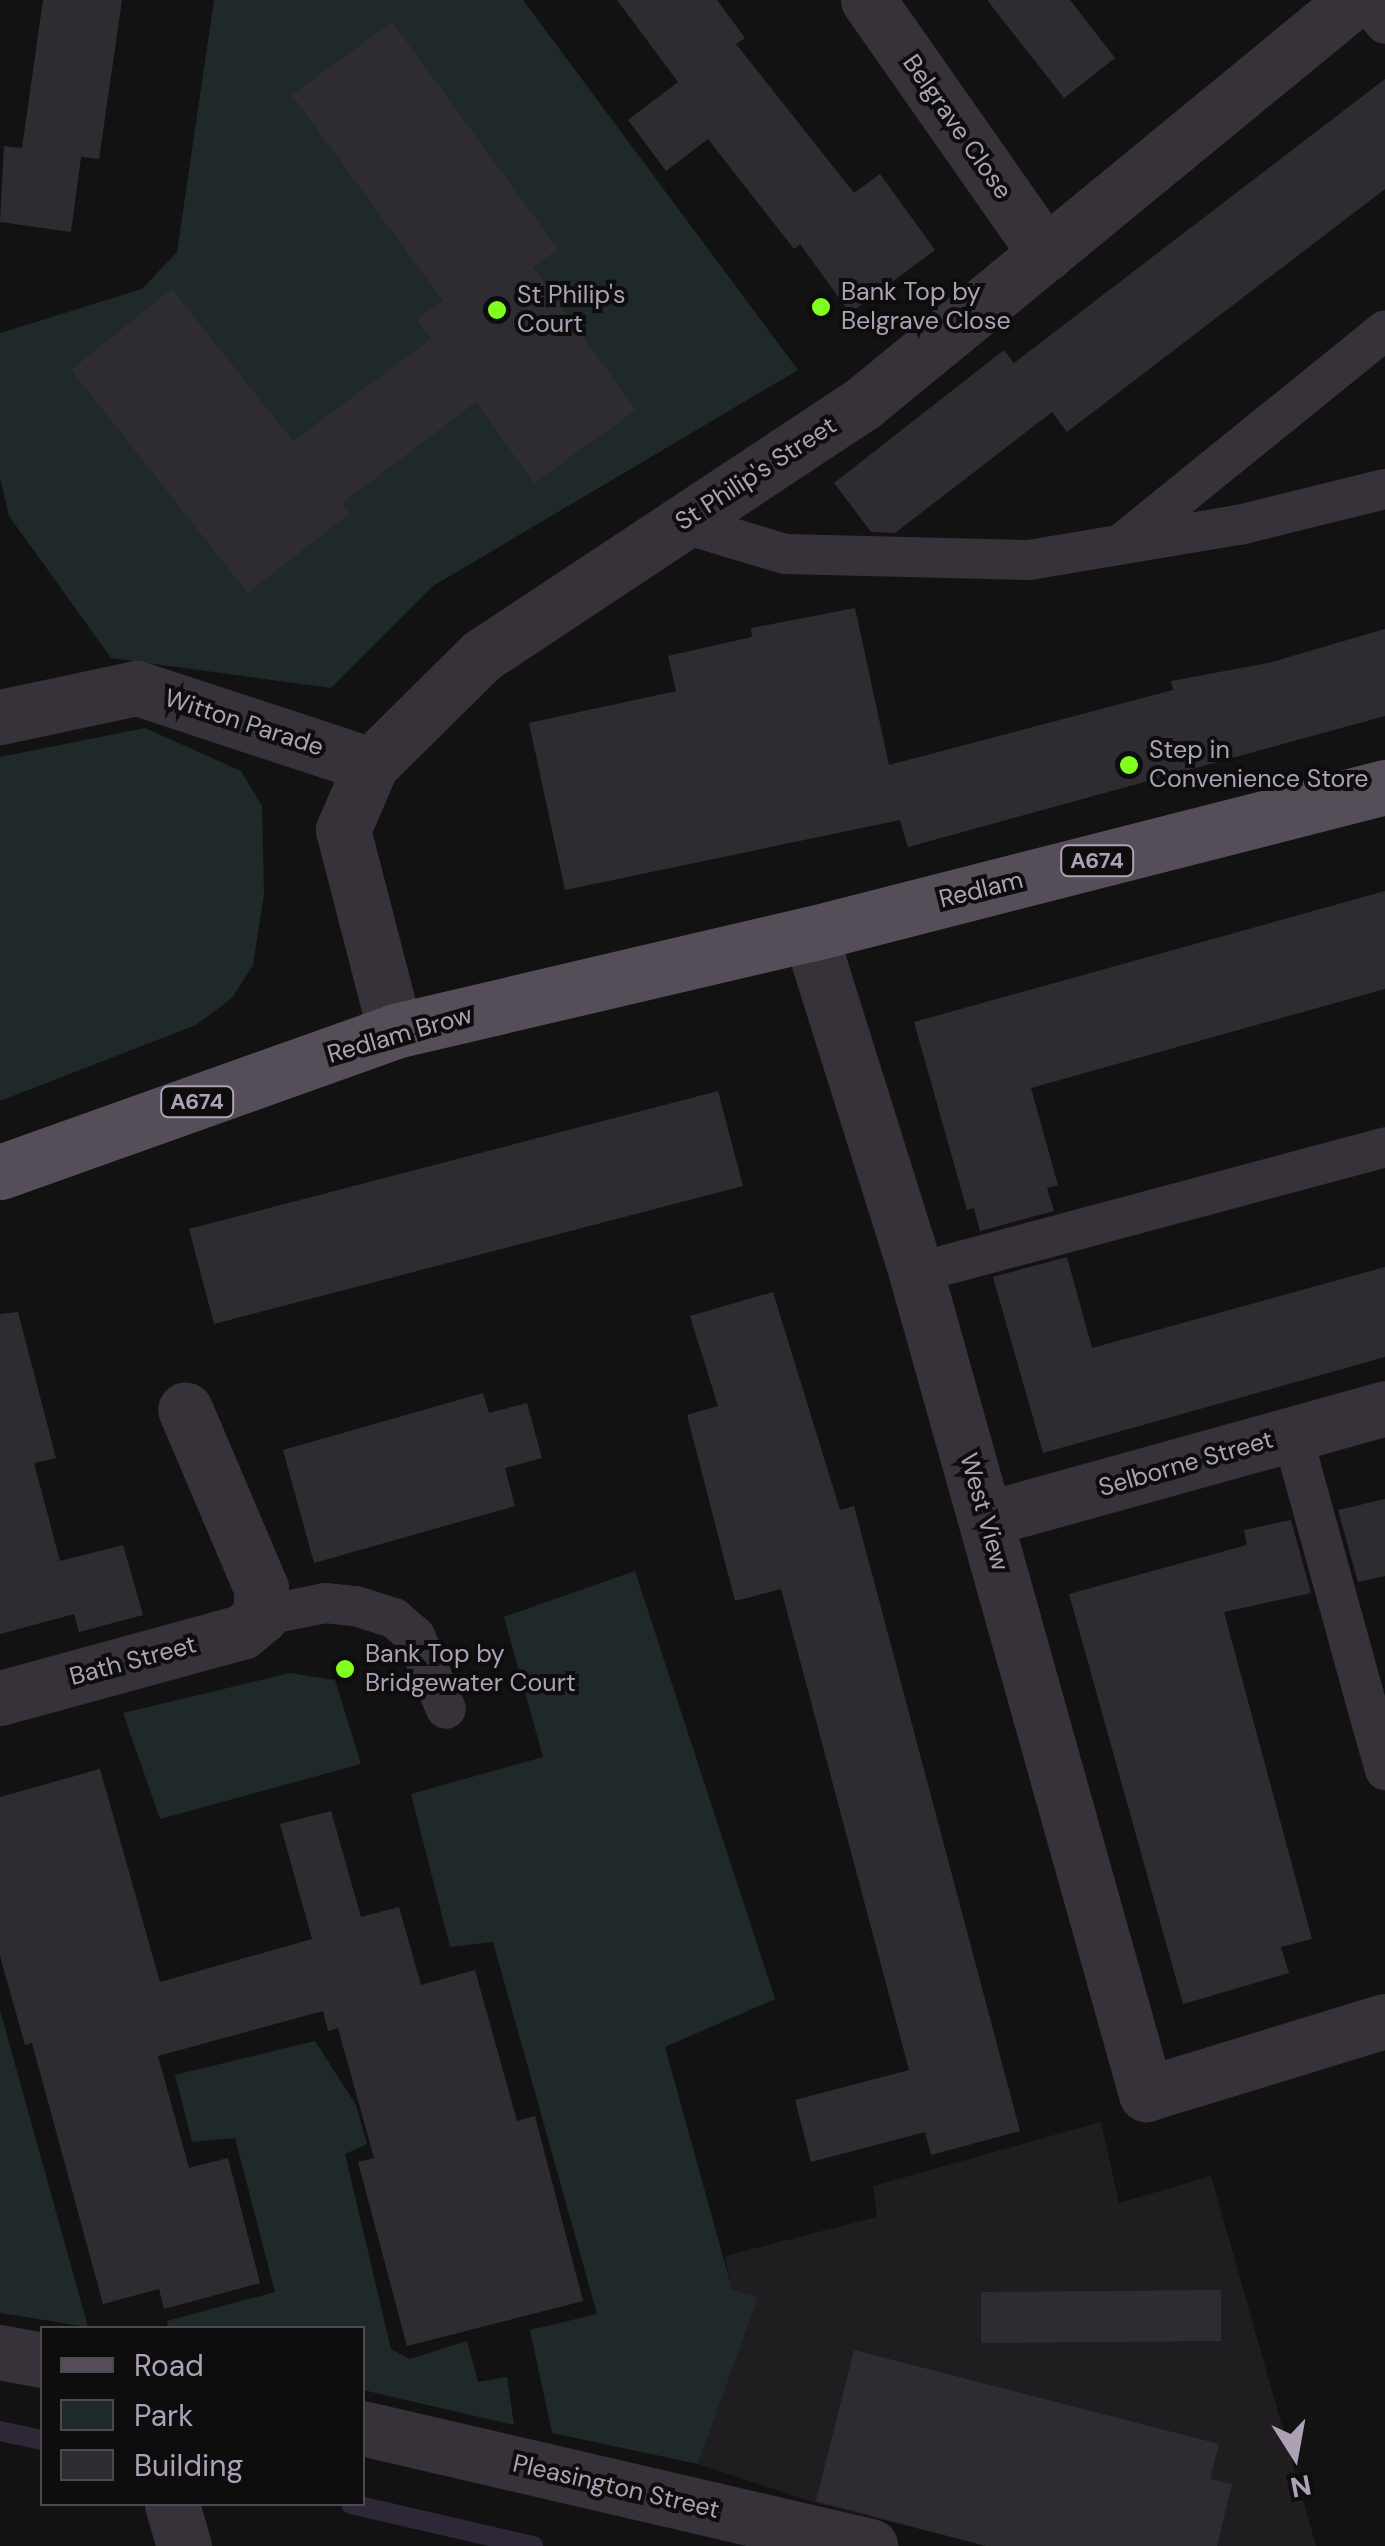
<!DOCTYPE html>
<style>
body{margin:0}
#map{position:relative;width:1385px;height:2546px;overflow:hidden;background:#131213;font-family:"DM Sans",sans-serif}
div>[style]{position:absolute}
.built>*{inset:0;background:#201d21}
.green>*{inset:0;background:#1f2929}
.stream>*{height:20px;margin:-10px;padding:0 10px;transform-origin:10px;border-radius:10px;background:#2d2738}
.building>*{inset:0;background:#2f2c31}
.lane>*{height:40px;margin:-20px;padding:0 20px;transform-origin:20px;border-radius:20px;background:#373239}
.street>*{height:55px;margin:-27.5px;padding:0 27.5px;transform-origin:27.5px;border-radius:27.5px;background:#373239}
.primary>*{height:55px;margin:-27.5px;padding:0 27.5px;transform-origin:27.5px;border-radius:27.5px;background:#554e58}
.dots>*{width:28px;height:28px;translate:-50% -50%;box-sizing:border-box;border:5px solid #0e0d0e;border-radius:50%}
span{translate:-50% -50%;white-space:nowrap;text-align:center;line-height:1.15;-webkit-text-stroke:8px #0e0d0e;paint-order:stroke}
.shield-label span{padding:2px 8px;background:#0e0d0e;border:2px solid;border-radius:8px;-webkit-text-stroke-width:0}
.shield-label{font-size:22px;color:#ada1b6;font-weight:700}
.street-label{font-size:25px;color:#ada1b6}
.poi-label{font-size:25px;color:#ada1b6}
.left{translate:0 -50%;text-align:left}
.legend{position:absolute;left:40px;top:2326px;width:325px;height:180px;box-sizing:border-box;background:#0e0d0e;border:2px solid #4e4851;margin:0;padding:12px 18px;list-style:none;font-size:30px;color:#ada1b6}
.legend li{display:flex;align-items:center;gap:20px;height:50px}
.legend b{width:50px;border:2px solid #4e4851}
.north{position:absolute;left:1245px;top:2406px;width:100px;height:100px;-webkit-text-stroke:8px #0e0d0e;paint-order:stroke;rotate:169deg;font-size:28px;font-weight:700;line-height:40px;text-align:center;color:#ada1b6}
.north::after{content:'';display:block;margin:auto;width:35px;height:45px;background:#ada1b6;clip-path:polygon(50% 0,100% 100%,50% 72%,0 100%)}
</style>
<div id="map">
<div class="built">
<i style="clip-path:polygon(1101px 2122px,1119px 2203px,1211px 2176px,1316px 2546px,986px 2546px,816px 2503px,698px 2464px,757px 2297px,732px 2289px,725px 2256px,877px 2217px,873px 2186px)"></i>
</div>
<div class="green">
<i style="clip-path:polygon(214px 0,523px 0,798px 370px,433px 586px,331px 688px,111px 658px,9px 516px,0 478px,0 333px,142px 289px,177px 252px)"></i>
<i style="clip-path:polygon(145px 728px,241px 771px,262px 806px,264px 894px,253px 965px,232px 998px,196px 1025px,0 1101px,0 757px)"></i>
<i style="clip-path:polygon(635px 1571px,775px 1999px,665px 2047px,732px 2289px,758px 2297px,698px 2464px,552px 2433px,530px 2330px,597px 2314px,493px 1942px,450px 1947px,411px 1794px,543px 1757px,504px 1617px)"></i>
<i style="clip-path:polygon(290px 1673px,335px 1680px,361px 1764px,160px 1819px,123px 1713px)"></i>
<i style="clip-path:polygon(0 2010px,88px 2327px,0 2313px)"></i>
<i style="clip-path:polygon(315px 2041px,356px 2105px,367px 2144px,345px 2154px,391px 2349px,410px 2359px,467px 2341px,478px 2382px,507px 2377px,514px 2425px,363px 2390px,362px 2328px,168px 2328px,167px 2321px,275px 2292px,235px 2138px,192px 2142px,175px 2075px)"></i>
</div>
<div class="stream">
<i style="left:0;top:2431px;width:43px;rotate:12.1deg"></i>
<i style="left:351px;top:2504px;width:187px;rotate:13deg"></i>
</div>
<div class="building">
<i style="clip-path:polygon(43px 0,122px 0,99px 159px,81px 157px,71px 232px,0 222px,4px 146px,22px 148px)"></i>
<i style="clip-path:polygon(617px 0,717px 0,745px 38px,736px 44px,854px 193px,880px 174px,935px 250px,850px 313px,800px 244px,794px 249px,708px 139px,666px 171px,628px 120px,678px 82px)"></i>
<i style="clip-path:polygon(987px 0,1070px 0,1115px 58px,1064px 98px)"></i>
<i style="clip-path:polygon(392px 22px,558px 249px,533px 267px,636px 410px,534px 483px,476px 402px,342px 503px,350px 513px,248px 593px,71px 370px,172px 289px,293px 441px,431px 339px,417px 319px,443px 301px,292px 95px)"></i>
<i style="clip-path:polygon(1385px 79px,1385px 189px,1067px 432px,1052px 412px,895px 533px,871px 532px,834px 483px,1004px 350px,1014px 363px)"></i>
<i style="clip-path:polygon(855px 608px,889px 765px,1173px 690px,1171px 681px,1268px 663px,1385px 629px,1385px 716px,908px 847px,900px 820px,565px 890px,529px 723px,676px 691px,668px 656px,752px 637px,751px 628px)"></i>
<i style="clip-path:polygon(1385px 891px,1385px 989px,1031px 1088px,1058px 1185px,1047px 1188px,1054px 1211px,980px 1231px,974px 1208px,967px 1210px,914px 1022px)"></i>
<i style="clip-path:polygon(718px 1091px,743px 1186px,214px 1324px,189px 1229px)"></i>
<i style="clip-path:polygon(1067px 1257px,1092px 1348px,1385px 1267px,1385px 1357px,1043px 1453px,993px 1277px)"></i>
<i style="clip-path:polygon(773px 1292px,840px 1510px,854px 1506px,1020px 2131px,931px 2155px,925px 2132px,811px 2162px,795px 2100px,909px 2070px,781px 1589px,735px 1601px,687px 1415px,718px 1406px,690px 1316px)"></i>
<i style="clip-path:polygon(18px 1312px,56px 1458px,34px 1463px,60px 1561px,123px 1545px,143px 1615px,79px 1632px,74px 1614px,0 1634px,0 1314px)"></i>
<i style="clip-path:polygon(483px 1393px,489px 1413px,527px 1403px,542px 1458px,505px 1468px,515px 1506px,314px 1563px,283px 1450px)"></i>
<i style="clip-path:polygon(1385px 1499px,1385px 1576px,1358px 1582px,1338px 1510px)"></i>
<i style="clip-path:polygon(1291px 1520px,1311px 1593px,1224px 1612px,1312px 1939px,1281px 1947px,1289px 1973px,1183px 2004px,1069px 1594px,1247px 1545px,1244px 1530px)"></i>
<i style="clip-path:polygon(100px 1769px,160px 1982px,312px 1939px,280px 1824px,331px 1811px,361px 1917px,399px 1907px,421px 1985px,475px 1970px,517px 2121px,535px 2116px,583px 2301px,407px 2346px,358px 2162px,374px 2158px,338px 2028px,328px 2031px,323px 2011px,158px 2056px,189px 2168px,228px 2158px,260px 2283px,164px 2309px,159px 2289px,103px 2304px,32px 2043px,25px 2045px,0 1956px,0 1797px)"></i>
<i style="clip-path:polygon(1221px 2290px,1221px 2341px,981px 2343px,981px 2292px)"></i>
<i style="clip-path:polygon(854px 2350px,1219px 2444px,1210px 2479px,1232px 2484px,1217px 2546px,986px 2546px,816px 2501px)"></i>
</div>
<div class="lane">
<i style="left:1365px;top:0;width:31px;rotate:50deg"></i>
<i style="left:682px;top:523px;width:108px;rotate:16.8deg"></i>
<i style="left:785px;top:554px;width:244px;rotate:1.4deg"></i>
<i style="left:1029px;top:560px;width:213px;rotate:-9.5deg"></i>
<i style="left:1239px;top:525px;width:150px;rotate:-13.9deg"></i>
<i style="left:1126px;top:540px;width:333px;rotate:-39deg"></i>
<i style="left:916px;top:1273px;width:486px;rotate:-15deg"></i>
<i style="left:1292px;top:1434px;width:301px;rotate:74.6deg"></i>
<i style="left:261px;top:1616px;width:65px;rotate:-11.5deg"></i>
<i style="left:325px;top:1603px;width:31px;rotate:6deg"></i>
<i style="left:356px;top:1606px;width:40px;rotate:18deg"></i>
<i style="left:394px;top:1618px;width:28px;rotate:41deg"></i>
<i style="left:415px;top:1636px;width:79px;rotate:67deg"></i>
<i style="left:1385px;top:1721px;width:13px;rotate:167deg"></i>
<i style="left:1372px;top:1724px;width:48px;rotate:74.2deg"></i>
</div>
<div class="street">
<i style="left:868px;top:0;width:310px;rotate:55deg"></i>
<i style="left:0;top:717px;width:140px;rotate:-12deg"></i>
<i style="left:137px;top:688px;width:246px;rotate:18.2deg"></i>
<i style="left:810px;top:934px;width:355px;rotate:72.6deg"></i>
<i style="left:916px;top:1273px;width:853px;rotate:74.35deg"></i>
<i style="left:1146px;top:2094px;width:250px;rotate:-17deg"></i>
<i style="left:395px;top:1031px;width:208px;rotate:-104.5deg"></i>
<i style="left:343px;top:830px;width:71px;rotate:-66.7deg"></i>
<i style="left:371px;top:765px;width:155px;rotate:-44.7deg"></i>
<i style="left:481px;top:656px;width:457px;rotate:-33.5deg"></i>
<i style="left:862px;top:404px;width:637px;rotate:-39.39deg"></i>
<i style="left:986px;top:1519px;width:414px;rotate:-15.5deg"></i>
<i style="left:0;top:1698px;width:251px;rotate:-15.3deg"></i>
<i style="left:242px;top:1632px;width:25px;rotate:-40deg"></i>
<i style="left:261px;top:1616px;width:28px;rotate:-90deg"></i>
<i style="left:261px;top:1588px;width:194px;rotate:-113deg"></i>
<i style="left:0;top:2352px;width:43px;rotate:10.8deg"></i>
<i style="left:362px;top:2428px;width:522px;rotate:13.08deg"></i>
<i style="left:172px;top:2504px;width:44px;rotate:74.1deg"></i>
</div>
<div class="primary">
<i style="left:0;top:1172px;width:419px;rotate:-19.6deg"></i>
<i style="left:395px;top:1031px;width:426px;rotate:-13.2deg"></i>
<i style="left:810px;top:934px;width:593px;rotate:-14.34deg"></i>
</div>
<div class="dots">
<i style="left:821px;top:307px;background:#80ff1e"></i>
<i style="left:497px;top:310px;background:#80ff1e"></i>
<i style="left:1129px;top:765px;background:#80ff1e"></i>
<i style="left:345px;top:1669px;background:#80ff1e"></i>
</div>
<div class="shield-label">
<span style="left:1097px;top:861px">A674</span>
<span style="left:197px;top:1102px">A674</span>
</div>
<div class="street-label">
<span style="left:957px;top:127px;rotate:55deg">Belgrave Close</span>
<span style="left:756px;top:474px;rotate:-33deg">St Philip's Street</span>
<span style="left:244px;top:723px;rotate:18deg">Witton Parade</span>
<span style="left:981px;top:890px;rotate:-14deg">Redlam</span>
<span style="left:400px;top:1035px;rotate:-16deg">Redlam Brow</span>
<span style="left:1186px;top:1464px;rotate:-16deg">Selborne Street</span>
<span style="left:984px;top:1512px;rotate:74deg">West View</span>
<span style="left:133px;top:1661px;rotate:-15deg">Bath Street</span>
<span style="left:616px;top:2487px;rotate:13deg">Pleasington Street</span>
</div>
<div class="poi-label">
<span class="left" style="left:841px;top:307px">Bank Top by<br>Belgrave Close</span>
<span class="left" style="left:517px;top:310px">St Philip's<br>Court</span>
<span class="left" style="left:1149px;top:765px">Step in<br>Convenience Store</span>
<span class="left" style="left:365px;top:1669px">Bank Top by<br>Bridgewater Court</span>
</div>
<ul class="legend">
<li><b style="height:12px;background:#554e58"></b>Road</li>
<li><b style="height:28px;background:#1f2929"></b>Park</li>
<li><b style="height:28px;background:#2f2c31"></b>Building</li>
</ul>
<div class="north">N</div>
</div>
